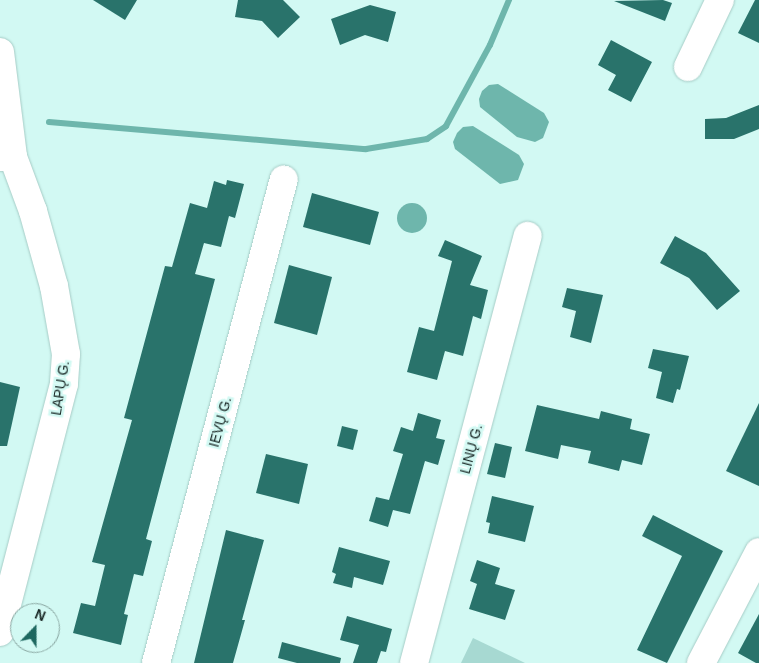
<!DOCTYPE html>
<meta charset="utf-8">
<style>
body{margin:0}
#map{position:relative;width:759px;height:663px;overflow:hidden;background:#d2f9f3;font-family:Helvetica,sans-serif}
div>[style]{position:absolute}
.green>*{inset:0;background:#a7d9d2}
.water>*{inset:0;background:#6eb6ac}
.round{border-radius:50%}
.stream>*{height:6px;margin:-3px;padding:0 3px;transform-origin:3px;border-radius:3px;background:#6eb6ac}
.building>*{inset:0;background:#29736b}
.roads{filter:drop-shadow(0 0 1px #a6ccc6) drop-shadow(0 0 1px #a6ccc6)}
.minor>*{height:28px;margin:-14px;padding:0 14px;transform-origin:14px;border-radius:14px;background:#fff}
span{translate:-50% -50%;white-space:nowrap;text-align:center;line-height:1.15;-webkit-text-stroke:5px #d2f9f3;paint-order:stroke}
.street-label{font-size:14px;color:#182624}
.north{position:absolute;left:10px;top:603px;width:50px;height:50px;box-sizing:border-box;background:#d2f9f3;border:1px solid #88a5a0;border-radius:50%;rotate:22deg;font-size:14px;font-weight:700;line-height:20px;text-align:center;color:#182624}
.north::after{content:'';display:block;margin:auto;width:18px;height:22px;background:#1e6860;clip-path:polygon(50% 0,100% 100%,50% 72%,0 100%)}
</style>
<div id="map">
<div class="green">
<i style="clip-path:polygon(473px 638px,525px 663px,461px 663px)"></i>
</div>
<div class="water">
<i style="clip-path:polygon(498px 84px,544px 113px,549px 122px,543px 138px,535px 142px,517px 137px,480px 107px,479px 99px,482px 91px,489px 85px)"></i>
<i style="clip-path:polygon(473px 126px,519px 155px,524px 164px,518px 180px,500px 184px,455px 149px,453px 142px,457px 133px,463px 127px)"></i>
<i class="round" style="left:397px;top:203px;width:30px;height:30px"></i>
</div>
<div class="stream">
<i style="left:49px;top:122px;width:318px;rotate:4.9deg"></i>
<i style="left:366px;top:149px;width:62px;rotate:-9.3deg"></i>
<i style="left:427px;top:139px;width:23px;rotate:-34deg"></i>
<i style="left:446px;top:126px;width:92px;rotate:-61.5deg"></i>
<i style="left:490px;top:45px;width:49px;rotate:-67.1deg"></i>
</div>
<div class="building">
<i style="clip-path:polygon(93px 0,137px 0,125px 20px)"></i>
<i style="clip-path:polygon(238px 0,283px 0,300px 17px,278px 38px,262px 21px,235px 17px)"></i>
<i style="clip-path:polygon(663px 0,672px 3px,665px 21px,614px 1px)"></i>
<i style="clip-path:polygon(755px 0,759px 0,759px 43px,738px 33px)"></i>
<i style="clip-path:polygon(370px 5px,396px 12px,388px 42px,365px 35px,340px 45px,331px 19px)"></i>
<i style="clip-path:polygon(611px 40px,652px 62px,631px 102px,608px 90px,616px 75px,598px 65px)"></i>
<i style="clip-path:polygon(759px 105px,759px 129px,734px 139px,705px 139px,705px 119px,726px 118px)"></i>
<i style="clip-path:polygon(227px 180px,244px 184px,235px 218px,229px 216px,221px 247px,204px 243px,195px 274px,215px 279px,146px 539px,152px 541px,143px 576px,134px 574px,124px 614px,128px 615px,121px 645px,73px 633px,81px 603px,95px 606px,105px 565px,92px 562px,132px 420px,124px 418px,165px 266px,172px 267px,190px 203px,207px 208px,214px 181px,226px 185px)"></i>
<i style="clip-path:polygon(312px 193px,379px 212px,370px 245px,303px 227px)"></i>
<i style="clip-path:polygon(675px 236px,706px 253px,740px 291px,717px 310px,689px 278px,660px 263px)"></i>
<i style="clip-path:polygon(445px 240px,482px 256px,470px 285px,488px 290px,481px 319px,473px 316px,463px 356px,445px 351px,437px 380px,407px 372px,419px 327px,434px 331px,452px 261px,438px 256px)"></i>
<i style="clip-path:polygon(289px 265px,332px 277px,317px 335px,274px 323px)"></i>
<i style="clip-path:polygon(567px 288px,603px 295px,591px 343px,570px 337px,576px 311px,562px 307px)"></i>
<i style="clip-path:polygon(653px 349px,689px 356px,680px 390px,677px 389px,673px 403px,656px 398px,662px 372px,648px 368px)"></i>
<i style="clip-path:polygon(0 382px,20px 387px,7px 446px,0 446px)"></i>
<i style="clip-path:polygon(759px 403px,759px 486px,726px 471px)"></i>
<i style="clip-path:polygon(537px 405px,599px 419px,601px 411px,632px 419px,630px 429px,650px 434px,642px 465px,622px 460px,619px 471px,588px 463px,591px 451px,561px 445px,558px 459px,525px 451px)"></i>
<i style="clip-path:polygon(418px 413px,441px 420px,436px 438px,445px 440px,438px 465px,425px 461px,410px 514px,393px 510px,388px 527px,369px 521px,376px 497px,389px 500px,403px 454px,393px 451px,401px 427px,413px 431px)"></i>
<i style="clip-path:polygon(342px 426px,358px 430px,353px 450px,337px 446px)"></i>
<i style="clip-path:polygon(495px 443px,512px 447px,505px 478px,487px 474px)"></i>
<i style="clip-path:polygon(266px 454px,308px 464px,299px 504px,256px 493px)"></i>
<i style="clip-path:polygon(492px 496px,534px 506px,525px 542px,488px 533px,490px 523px,486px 522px)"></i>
<i style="clip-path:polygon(653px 515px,723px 551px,667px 663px,637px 650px,682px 556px,642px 536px)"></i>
<i style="clip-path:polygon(226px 530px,264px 540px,242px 620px,245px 620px,233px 663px,194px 663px)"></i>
<i style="clip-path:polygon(339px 547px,390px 561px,383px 585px,354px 577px,352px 588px,333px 583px,336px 574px,332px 572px)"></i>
<i style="clip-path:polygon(477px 560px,500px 568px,495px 584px,515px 590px,505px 620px,469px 609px,477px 584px,470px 581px)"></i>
<i style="clip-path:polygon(759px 614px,759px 663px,756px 663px,738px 653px)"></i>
<i style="clip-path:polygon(347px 616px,392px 629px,386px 652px,381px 651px,377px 663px,353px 663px,359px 645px,340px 640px)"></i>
<i style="clip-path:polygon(282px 642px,341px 658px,340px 663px,297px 663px,278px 658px)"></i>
</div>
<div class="roads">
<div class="minor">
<i style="left:0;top:52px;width:106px;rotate:82.9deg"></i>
<i style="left:688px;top:67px;width:74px;rotate:-64.5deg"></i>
<i style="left:0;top:157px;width:13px"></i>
<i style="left:13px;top:157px;width:58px;rotate:69.7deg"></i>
<i style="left:33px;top:211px;width:78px;rotate:74.4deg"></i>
<i style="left:54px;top:286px;width:69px;rotate:80deg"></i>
<i style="left:66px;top:354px;width:30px;rotate:94deg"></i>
<i style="left:64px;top:384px;width:256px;rotate:104.5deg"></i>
<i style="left:156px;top:663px;width:500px;rotate:-75.2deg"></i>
<i style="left:414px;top:663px;width:442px;rotate:-75.1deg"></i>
<i style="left:701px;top:663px;width:125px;rotate:-62.4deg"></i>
</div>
</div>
<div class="street-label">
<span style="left:60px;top:388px;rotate:-81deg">LAPŲ G.</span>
<span style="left:220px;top:422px;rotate:-75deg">IEVŲ G.</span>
<span style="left:471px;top:449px;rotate:-75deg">LINŲ G.</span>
</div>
<div class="north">N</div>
</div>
